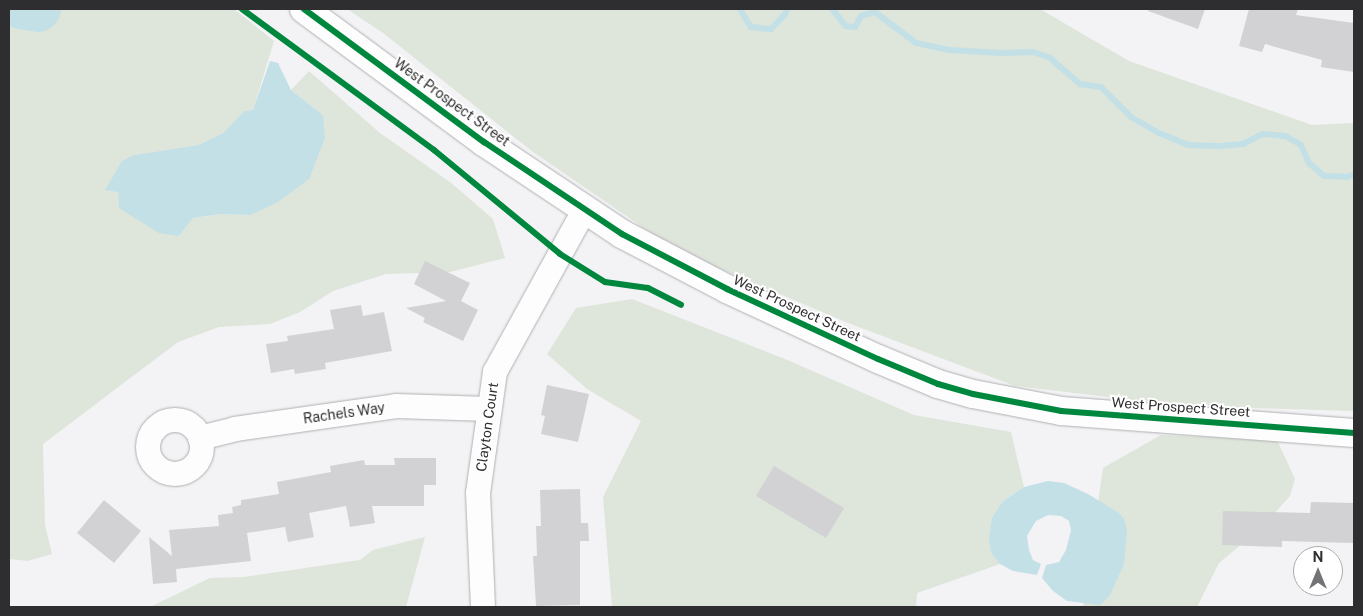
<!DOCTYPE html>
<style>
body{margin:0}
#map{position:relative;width:1363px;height:616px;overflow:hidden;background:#f3f3f6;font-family:"Public Sans",sans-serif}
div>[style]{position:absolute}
.green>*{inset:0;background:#dee5da}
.water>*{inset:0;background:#c3e0e7}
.stream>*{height:6px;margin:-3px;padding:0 3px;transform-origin:3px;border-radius:3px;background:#c3e0e7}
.river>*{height:39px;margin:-19.5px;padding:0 19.5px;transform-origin:19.5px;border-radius:19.5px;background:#c3e0e7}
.building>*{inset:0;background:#d2d2d4}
.roads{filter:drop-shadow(0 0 1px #b0b0b2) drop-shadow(0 0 1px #b0b0b2)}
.minor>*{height:24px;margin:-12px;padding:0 12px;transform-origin:12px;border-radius:12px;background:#fdfdfe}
.minor>.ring{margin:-12px;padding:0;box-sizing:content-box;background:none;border:24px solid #fdfdfe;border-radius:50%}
.tertiary>*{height:28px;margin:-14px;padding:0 14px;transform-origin:14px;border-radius:14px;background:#fdfdfe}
.cycleway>*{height:6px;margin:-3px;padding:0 3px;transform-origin:3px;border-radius:3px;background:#00873e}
span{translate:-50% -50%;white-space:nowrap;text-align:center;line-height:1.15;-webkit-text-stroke:4px #fff;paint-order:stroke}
.street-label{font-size:14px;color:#2e2e30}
.frame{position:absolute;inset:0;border:10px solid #2e2e30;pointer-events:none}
.north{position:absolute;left:1293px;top:546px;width:50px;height:50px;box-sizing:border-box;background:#fff;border:1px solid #ababac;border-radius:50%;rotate:0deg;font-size:14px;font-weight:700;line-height:20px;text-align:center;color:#2e2e30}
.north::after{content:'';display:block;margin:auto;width:18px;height:22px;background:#737375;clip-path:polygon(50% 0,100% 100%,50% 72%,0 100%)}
</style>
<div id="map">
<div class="green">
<i style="clip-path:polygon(9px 9px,234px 9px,274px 41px,253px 110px,244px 111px,223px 133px,198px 145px,134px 155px,118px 192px,120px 208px,133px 216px,179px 236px,193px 218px,221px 214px,250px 215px,323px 115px,291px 90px,309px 71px,380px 133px,450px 182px,493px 219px,505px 258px,450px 272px,386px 274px,333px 291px,300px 312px,270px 324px,219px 327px,178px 342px,43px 444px,45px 525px,52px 554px,28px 561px,9px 559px)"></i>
<i style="clip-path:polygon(347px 9px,1040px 9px,1129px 61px,1312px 125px,1354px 123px,1354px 411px,1183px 406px,1015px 386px,848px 323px,676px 250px,533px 152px,383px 33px)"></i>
<i style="clip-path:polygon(632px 299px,785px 359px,914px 415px,1011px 432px,1024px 487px,1003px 501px,991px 553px,1000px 564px,917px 593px,916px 607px,612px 607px,603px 497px,641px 421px,587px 389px,547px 354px,576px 308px)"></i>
<i style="clip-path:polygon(1161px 435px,1277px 440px,1295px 479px,1290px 496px,1262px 527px,1219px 563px,1197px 607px,1083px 607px,1103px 468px)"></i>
<i style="clip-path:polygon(425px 537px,406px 607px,150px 607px,210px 578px,244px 577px,360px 560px,373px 550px)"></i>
</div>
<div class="water">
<i style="clip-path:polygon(270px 61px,278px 63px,291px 90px,323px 115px,325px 138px,309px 179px,278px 202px,250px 215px,221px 214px,193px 218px,179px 236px,159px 233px,119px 208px,118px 192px,105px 190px,122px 161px,134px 155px,198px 145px,223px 133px,244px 111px,253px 110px)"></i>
<i style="clip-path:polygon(1048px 481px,1064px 483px,1088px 494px,1119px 513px,1124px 519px,1127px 531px,1124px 564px,1110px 595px,1100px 605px,1067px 601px,1053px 591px,1042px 578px,1046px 565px,1059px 562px,1066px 550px,1071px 530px,1069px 521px,1061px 516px,1048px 515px,1036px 521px,1027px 536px,1029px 550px,1033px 560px,1041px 564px,1037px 575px,1013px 571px,1000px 564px,991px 553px,989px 537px,992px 518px,1003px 501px,1024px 487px)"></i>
</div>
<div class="stream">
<i style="left:740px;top:9px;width:21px;rotate:59deg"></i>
<i style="left:751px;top:27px;width:20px;rotate:6deg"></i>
<i style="left:771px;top:29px;width:21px;rotate:-47deg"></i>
<i style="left:785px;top:14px;width:5px;rotate:-68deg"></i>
<i style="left:832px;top:9px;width:22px;rotate:51deg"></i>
<i style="left:846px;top:26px;width:9px;rotate:6deg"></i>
<i style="left:855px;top:27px;width:13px;rotate:-61deg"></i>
<i style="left:861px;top:16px;width:15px;rotate:-16deg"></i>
<i style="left:875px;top:12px;width:51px;rotate:37.1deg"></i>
<i style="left:916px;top:43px;width:35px;rotate:12deg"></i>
<i style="left:950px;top:50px;width:52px;rotate:3.3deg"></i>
<i style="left:1002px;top:53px;width:31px;rotate:-2deg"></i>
<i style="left:1033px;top:52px;width:18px;rotate:19deg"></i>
<i style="left:1050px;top:58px;width:40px;rotate:41deg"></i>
<i style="left:1080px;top:84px;width:21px;rotate:8deg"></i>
<i style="left:1101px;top:87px;width:42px;rotate:45deg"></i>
<i style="left:1131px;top:117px;width:32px;rotate:30deg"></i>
<i style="left:1159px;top:133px;width:31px;rotate:22deg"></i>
<i style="left:1188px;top:145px;width:33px;rotate:2deg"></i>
<i style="left:1221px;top:146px;width:22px;rotate:-5deg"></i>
<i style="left:1243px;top:144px;width:22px;rotate:-27deg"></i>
<i style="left:1263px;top:134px;width:22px;rotate:5deg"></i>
<i style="left:1285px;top:136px;width:18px;rotate:29deg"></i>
<i style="left:1301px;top:145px;width:20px;rotate:66deg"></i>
<i style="left:1309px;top:163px;width:20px;rotate:41deg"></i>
<i style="left:1324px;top:176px;width:23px;rotate:2deg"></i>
<i style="left:1347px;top:177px;width:8px;rotate:-23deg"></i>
</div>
<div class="river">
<i style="left:20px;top:9px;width:18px;rotate:9deg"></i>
<i style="left:38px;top:12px;width:4px;rotate:-45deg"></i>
</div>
<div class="building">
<i style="clip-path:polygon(1149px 9px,1205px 9px,1198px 29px,1148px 11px)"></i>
<i style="clip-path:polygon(1249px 9px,1298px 9px,1296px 15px,1354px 23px,1354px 72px,1321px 67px,1322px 60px,1265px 44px,1262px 52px,1239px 46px)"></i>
<i style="clip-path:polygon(425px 261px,470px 283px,461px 301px,478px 310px,463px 341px,423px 322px,425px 318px,406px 308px,446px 301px,414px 284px)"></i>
<i style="clip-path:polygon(361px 305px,363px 316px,384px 312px,392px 351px,325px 363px,326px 369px,295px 374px,294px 369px,271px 373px,266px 344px,288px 341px,287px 336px,334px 329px,330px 310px)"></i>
<i style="clip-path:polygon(547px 385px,589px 394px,578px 442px,541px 434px,545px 416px,541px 415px)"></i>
<i style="clip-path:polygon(394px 458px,436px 458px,436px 485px,424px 485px,424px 506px,372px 506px,375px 523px,350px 527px,346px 506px,309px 513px,314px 537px,288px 542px,285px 527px,247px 533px,251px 561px,176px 569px,177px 582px,153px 584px,149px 537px,172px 556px,169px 530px,219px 526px,218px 515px,233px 513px,232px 507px,241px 505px,241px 500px,279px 494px,277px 482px,331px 472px,330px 466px,364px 460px,365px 465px,395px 465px)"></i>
<i style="clip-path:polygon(774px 466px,844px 508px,826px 538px,756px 496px)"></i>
<i style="clip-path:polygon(580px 489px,581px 523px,588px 523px,589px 541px,580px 541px,580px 605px,536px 606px,533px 556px,537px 556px,536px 526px,541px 526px,540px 490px)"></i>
<i style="clip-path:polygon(104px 500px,141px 531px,114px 563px,77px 533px)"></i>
<i style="clip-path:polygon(1311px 502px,1354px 503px,1354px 543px,1282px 541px,1282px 547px,1222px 545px,1223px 511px,1310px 513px)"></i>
</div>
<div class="roads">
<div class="minor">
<i class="ring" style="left:148px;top:420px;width:30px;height:30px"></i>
<i style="left:200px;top:438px;width:36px;rotate:-14deg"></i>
<i style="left:235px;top:429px;width:163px;rotate:-8.1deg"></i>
<i style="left:396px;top:406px;width:93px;rotate:1.8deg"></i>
<i style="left:483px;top:607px;width:114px;rotate:-92.5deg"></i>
<i style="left:478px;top:493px;width:122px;rotate:-82deg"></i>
<i style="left:495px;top:372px;width:186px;rotate:-61.1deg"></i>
</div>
<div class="tertiary">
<i style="left:304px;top:9px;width:224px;rotate:36.5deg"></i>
<i style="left:484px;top:142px;width:166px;rotate:33.7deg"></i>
<i style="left:622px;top:234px;width:119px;rotate:27.6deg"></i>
<i style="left:727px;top:289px;width:166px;rotate:24.9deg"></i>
<i style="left:878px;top:359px;width:65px;rotate:22.6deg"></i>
<i style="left:938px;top:384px;width:36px;rotate:16deg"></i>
<i style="left:973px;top:394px;width:90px;rotate:10.9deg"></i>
<i style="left:1061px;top:411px;width:294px;rotate:4.3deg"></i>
</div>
</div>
<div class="cycleway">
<i style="left:242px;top:9px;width:238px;rotate:36.3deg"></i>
<i style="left:434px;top:150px;width:163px;rotate:39.5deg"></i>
<i style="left:560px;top:254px;width:53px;rotate:31.9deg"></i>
<i style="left:605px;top:282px;width:43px;rotate:7.9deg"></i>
<i style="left:648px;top:288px;width:37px;rotate:27deg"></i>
<i style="left:304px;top:9px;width:224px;rotate:36.5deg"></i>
<i style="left:484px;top:142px;width:166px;rotate:33.7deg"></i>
<i style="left:622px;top:234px;width:119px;rotate:27.6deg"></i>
<i style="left:727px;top:289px;width:166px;rotate:24.9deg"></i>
<i style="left:878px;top:359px;width:65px;rotate:22.6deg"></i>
<i style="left:938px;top:384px;width:36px;rotate:16deg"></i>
<i style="left:973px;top:394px;width:90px;rotate:10.9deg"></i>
<i style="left:1061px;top:411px;width:294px;rotate:4.3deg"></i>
</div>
<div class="street-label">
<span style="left:452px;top:102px;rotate:36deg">West Prospect Street</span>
<span style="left:797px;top:308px;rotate:25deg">West Prospect Street</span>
<span style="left:1181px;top:407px;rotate:4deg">West Prospect Street</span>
<span style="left:344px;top:413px;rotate:-8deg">Rachels Way</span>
<span style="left:487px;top:427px;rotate:-82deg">Clayton Court</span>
</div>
<div class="frame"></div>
<div class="north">N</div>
</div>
